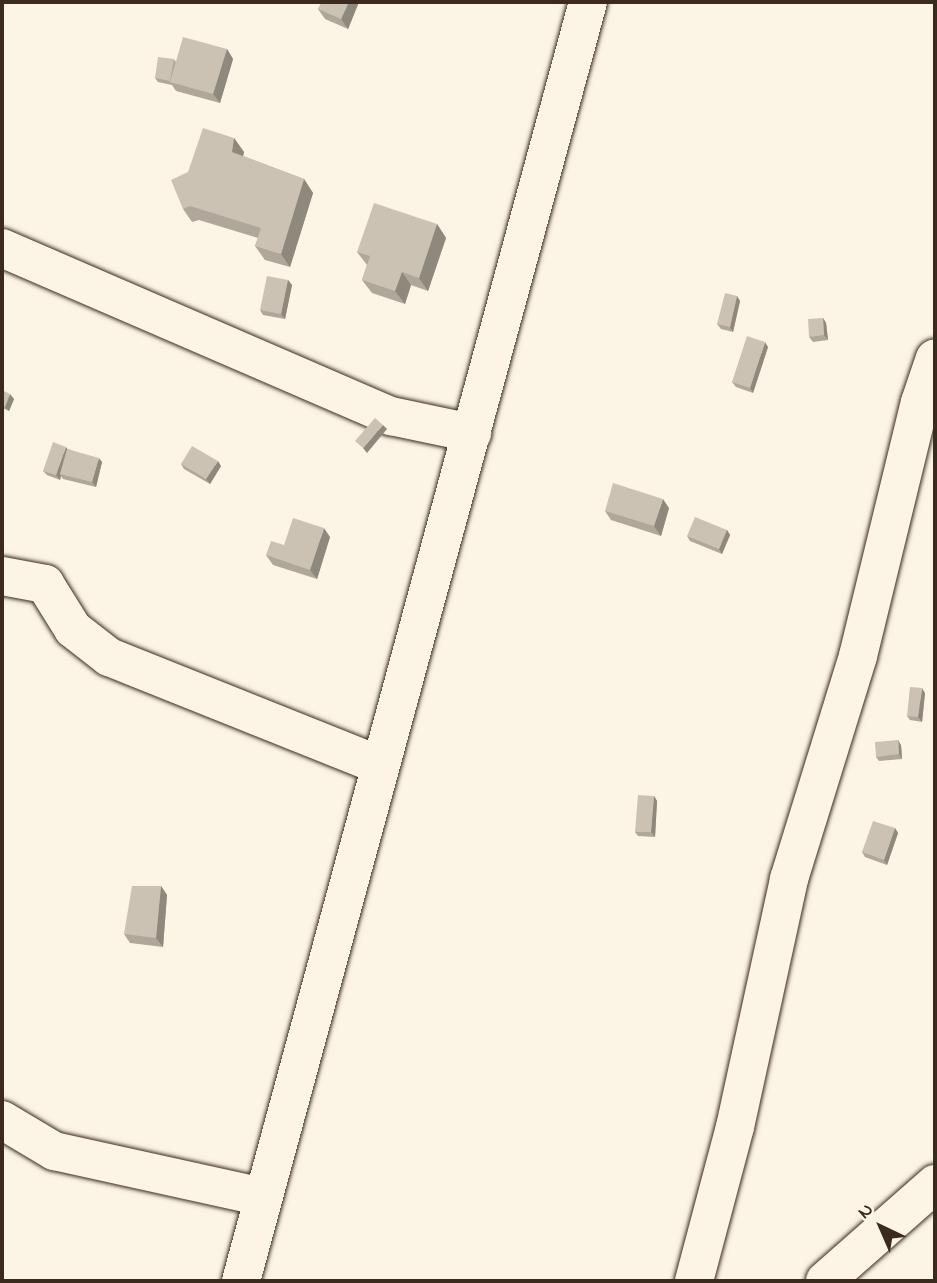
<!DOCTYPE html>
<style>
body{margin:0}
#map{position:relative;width:937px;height:1283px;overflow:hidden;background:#fcf5e5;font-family:"Indie Flower",sans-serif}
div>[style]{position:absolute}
.roads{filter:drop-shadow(0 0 2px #3b2a1e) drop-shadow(0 0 2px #3b2a1e)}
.minor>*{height:38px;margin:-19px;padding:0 19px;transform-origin:19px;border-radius:19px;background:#fcf5e5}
.wall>*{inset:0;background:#afa79a}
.shaded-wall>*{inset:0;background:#8f887d}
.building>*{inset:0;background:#ccc2b3}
span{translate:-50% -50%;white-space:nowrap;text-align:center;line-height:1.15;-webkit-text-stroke:5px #fcf5e5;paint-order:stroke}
.frame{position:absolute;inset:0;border:4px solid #3b2a1e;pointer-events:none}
.north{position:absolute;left:846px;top:1192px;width:70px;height:70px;-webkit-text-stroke:5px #fcf5e5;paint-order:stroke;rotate:316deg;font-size:19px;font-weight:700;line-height:28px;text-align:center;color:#3b2a1e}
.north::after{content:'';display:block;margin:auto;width:24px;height:32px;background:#3b2a1e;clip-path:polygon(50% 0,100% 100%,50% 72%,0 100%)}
</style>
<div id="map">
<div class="roads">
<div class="minor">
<i style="left:2px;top:248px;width:424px;rotate:23.4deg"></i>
<i style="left:391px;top:416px;width:83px;rotate:11.9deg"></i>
<i style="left:2px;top:576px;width:44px;rotate:10.5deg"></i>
<i style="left:45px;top:584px;width:53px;rotate:58.1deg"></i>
<i style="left:73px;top:629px;width:46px;rotate:37.9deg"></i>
<i style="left:109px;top:657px;width:291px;rotate:21.8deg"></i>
<i style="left:2px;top:1120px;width:61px;rotate:30.8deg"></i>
<i style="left:54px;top:1151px;width:214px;rotate:12.4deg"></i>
<i style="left:241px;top:1281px;width:1325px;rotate:-74.82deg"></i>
<i style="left:694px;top:1281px;width:159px;rotate:-75.1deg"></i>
<i style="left:735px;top:1127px;width:254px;rotate:-77.7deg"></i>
<i style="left:789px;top:879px;width:233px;rotate:-72.8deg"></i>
<i style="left:858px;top:656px;width:261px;rotate:-76.3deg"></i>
<i style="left:920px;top:402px;width:46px;rotate:-71.2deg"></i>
<i style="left:825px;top:1281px;width:147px;rotate:-41.4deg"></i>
</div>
</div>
<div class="wall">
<i style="clip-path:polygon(322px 2px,359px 2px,348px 29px,325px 19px,318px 9px)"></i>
<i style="clip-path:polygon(227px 49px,233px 59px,220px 103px,176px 91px,172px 85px,158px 82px,155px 78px,174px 59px,176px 62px)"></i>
<i style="clip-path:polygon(234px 138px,244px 152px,243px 156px,304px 179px,313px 193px,290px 267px,265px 260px,255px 246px,258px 238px,199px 220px,192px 222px,183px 209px,188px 172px)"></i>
<i style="clip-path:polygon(437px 224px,446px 238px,428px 291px,411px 285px,405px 304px,372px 293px,362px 280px,367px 265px,357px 252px)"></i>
<i style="clip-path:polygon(288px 280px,292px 285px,285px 319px,263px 315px,260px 310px)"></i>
<i style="clip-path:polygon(737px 296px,740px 301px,733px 332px,721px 329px,717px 324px)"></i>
<i style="clip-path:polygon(823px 318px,826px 323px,828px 340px,813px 342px,809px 337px)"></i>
<i style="clip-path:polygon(768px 347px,753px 393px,736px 387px,732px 382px)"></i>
<i style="clip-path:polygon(2px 390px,14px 399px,9px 411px,2px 408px)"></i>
<i style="clip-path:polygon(68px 449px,102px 462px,96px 487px,63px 479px,61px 476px,60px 480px,47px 475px,43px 471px)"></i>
<i style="clip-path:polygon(181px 464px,221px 466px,210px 484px,184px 469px)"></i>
<i style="clip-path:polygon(669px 508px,661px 536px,611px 520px,605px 511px)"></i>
<i style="clip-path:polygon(727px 530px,730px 535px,722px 554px,690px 541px,687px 536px)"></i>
<i style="clip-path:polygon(330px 537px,317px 579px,273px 565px,266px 555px,284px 545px)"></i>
<i style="clip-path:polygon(925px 693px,922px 722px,910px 720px,907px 716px)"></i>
<i style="clip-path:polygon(901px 745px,902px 759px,879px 761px,876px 757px)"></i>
<i style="clip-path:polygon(654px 796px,657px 801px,655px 837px,638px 836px,635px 832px)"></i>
<i style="clip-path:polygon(895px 828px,898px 833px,887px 865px,865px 857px,862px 852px)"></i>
<i style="clip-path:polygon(161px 886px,167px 895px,163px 947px,130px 943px,124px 934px)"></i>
</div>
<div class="shaded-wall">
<i style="clip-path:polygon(349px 2px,359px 2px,348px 29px,341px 19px)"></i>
<i style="clip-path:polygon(227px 49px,233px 59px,220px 103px,213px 94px)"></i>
<i style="clip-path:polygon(234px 138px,244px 152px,241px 165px,232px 152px)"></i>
<i style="clip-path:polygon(304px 179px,313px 193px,290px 267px,281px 254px)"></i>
<i style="clip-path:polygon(437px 224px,446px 238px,428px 291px,419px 278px)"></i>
<i style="clip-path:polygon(402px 272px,411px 285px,405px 304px,395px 291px)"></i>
<i style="clip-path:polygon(288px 280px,292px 285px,285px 319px,281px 314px)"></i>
<i style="clip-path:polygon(737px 296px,740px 301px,733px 332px,730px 327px)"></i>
<i style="clip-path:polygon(823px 318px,826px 323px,828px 340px,824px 335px)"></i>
<i style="clip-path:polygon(765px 342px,768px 347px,753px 393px,750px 388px)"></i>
<i style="clip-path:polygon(10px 394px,14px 399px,9px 411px,5px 407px)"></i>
<i style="clip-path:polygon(383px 425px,387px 429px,367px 453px,363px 448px)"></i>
<i style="clip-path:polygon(66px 447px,69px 451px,60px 474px,61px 476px,60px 480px,56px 475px)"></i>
<i style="clip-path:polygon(99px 458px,102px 462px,96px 487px,92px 482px)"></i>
<i style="clip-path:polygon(218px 461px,221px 466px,210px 484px,206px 479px)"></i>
<i style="clip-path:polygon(663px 499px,669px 508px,661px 536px,654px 526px)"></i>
<i style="clip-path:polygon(324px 528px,330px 537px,317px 579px,310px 570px)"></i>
<i style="clip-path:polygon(727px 530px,730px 535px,722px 554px,719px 549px)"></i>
<i style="clip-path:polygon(922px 688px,925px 693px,922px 722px,918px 717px)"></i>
<i style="clip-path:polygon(898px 740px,901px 745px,902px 759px,899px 754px)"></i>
<i style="clip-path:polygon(654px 796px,657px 801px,655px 837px,651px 832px)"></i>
<i style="clip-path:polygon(895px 828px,898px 833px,887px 865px,884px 860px)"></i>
<i style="clip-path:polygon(161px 886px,167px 895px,163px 947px,156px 938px)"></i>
</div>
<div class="building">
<i style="clip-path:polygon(322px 2px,349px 2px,341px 19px,318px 9px)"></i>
<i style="clip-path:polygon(183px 37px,227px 49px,213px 94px,170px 82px)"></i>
<i style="clip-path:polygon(158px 57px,174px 59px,170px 81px,155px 78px)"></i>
<i style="clip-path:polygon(203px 128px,234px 138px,232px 152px,304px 179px,281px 254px,255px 246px,261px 228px,190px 206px,183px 209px,171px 180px,188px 172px)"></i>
<i style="clip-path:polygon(374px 203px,437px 224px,419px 278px,402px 272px,395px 291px,362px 280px,370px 256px,357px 252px)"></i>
<i style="clip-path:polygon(267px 276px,288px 280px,281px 314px,260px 310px)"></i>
<i style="clip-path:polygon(725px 293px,737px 296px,730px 327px,717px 324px)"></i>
<i style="clip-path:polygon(823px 318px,824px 335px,809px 337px,808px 319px)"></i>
<i style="clip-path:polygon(747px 336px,765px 342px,750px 388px,732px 382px)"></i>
<i style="clip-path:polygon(2px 390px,10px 394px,5px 407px,2px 405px)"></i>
<i style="clip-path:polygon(375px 418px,383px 425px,363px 448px,355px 441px)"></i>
<i style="clip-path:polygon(53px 442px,66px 447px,56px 475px,43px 471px)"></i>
<i style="clip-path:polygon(192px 446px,218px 461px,206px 479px,181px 464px)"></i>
<i style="clip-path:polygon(67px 449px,99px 458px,92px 482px,60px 474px)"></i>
<i style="clip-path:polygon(613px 483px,663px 499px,654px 526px,605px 511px)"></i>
<i style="clip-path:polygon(695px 517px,727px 530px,719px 549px,687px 536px)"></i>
<i style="clip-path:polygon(293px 518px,324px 528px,310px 570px,266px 555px,271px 541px,284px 545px)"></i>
<i style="clip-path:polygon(910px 687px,922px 688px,918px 717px,907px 716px)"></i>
<i style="clip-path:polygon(898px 740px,899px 754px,876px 757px,875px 742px)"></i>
<i style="clip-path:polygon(638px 795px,654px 796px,651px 832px,635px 832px)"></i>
<i style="clip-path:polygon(873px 821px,895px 828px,884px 860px,862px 852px)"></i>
<i style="clip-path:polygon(132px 886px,161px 886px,156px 938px,124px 934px)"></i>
</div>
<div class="frame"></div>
<div class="north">N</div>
</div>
